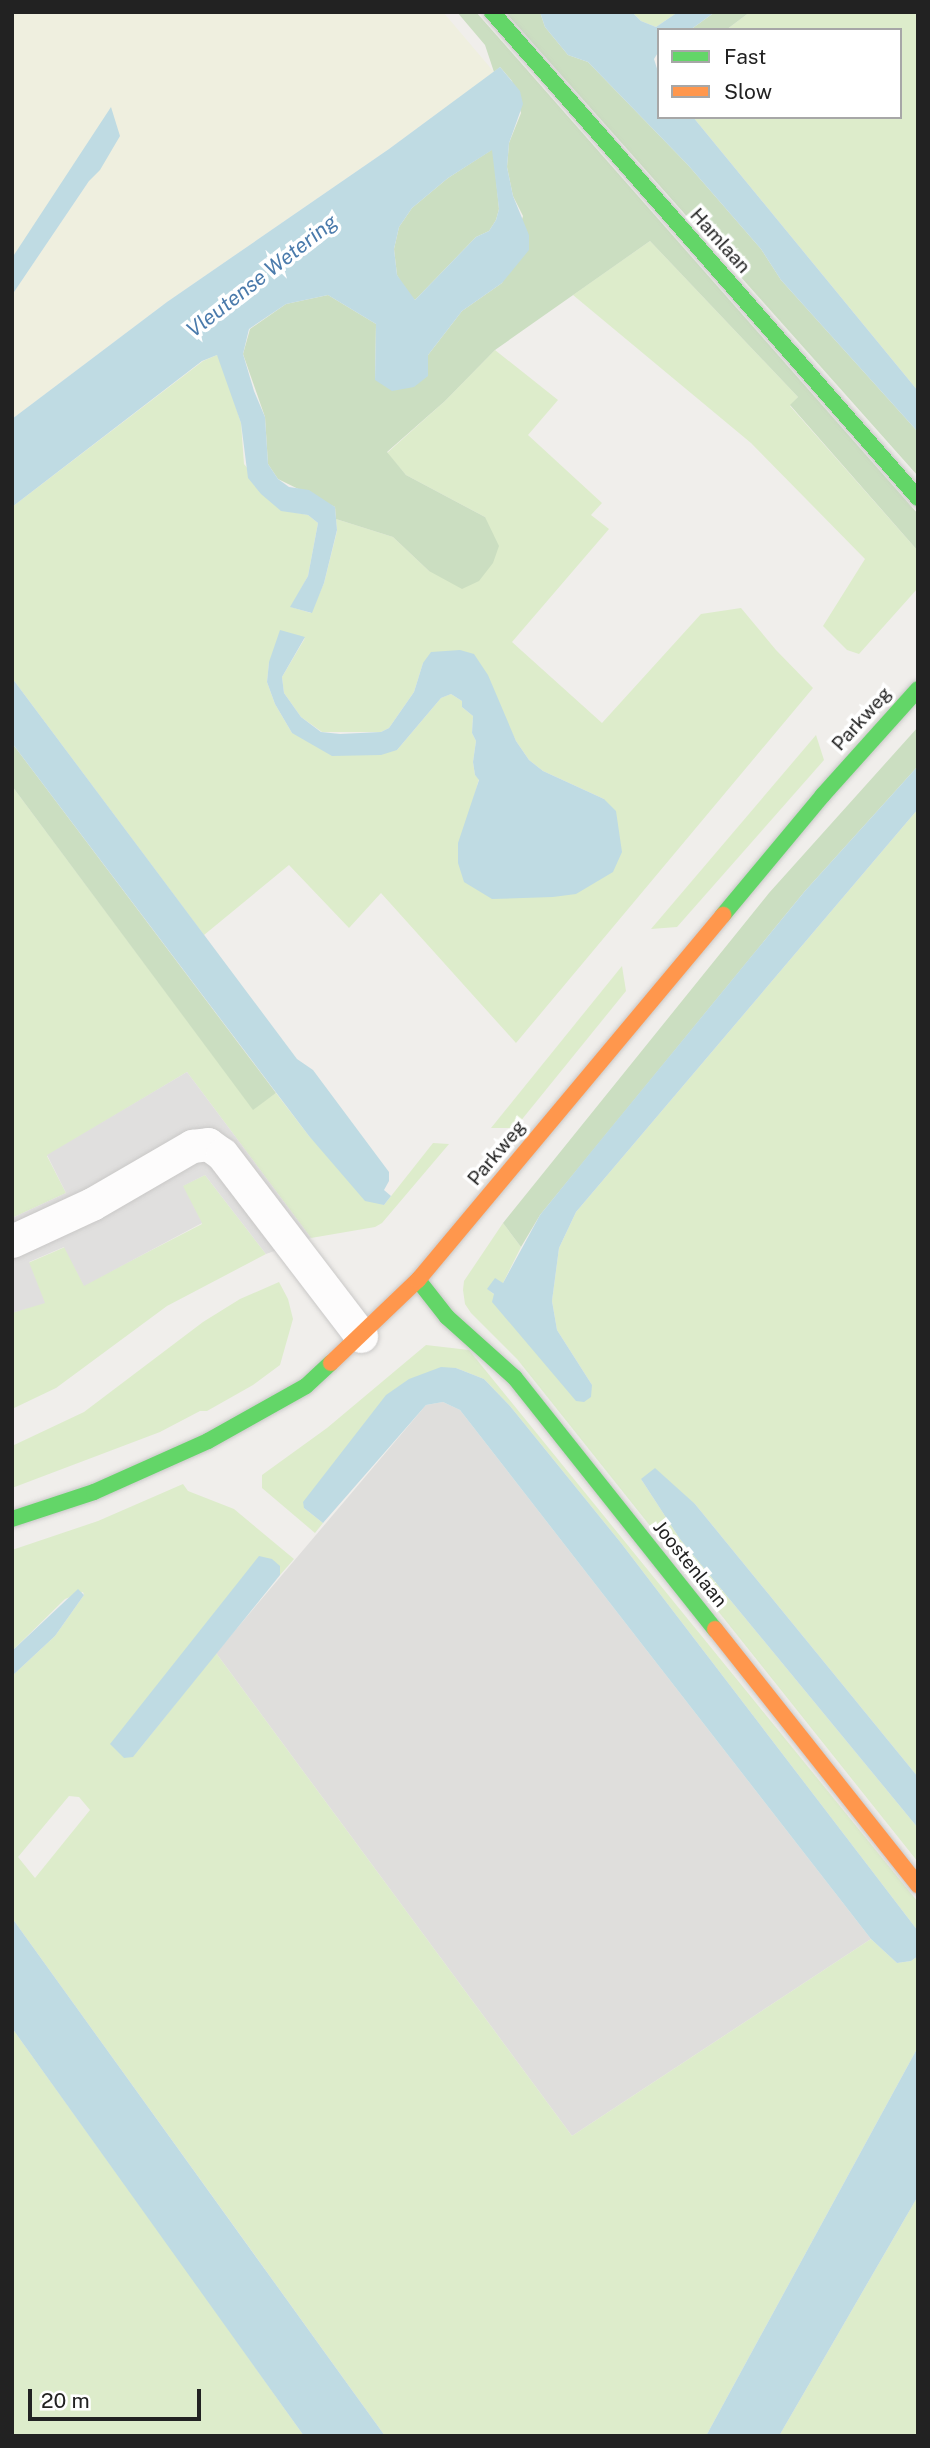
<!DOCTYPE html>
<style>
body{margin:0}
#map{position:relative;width:930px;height:2448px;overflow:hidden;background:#f0eeeb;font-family:"Public Sans",sans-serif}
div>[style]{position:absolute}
.residential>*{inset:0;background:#dfdedc}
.farmland>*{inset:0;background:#efefdf}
.grass>*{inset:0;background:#ddeccb}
.forest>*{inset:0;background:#cbdec1}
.parking>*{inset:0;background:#e0dfde}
.water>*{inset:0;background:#bfdbe3}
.roads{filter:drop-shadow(0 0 2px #c9c8c7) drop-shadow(0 0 2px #c9c8c7)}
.lane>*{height:33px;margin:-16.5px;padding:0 16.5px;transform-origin:16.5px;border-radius:16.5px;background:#fdfcfc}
.fast>*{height:16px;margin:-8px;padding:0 8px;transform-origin:8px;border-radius:8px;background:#63d668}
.slow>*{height:16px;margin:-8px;padding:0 8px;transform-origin:8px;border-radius:8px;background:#ff974d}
span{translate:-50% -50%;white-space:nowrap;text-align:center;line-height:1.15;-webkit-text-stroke:7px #fff;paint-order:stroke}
.street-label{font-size:19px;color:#222}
.water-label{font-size:21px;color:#4a7aab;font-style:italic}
.frame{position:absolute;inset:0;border:14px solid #222;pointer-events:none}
.legend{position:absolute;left:657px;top:28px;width:245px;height:91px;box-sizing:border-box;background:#fff;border:2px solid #a7a7a7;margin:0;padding:9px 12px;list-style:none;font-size:21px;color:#222}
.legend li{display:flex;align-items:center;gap:14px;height:35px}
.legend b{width:35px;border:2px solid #a7a7a7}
.scale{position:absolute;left:28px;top:2389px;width:173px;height:32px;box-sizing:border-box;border:4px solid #222;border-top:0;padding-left:9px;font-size:21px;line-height:24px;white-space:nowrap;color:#222;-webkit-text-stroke:5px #fff;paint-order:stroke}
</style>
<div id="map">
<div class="residential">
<i style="clip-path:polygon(443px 1402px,460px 1410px,871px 1939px,572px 2136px,216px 1653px,426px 1405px)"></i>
</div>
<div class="farmland">
<i style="clip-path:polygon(12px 12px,443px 12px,494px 72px,389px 149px,167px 302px,12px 419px,12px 295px,89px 181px,100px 170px,12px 258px)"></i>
</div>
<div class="grass">
<i style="clip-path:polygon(632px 12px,678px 12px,656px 27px,641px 21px)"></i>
<i style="clip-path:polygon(750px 12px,918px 12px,918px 391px,693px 117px,900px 117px,900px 30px,726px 30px)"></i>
<i style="clip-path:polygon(650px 241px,798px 397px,790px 406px,918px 551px,918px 588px,859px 654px,847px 650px,823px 626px,865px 559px,751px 443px,573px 295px)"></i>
<i style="clip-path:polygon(evenodd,495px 350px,558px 400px,528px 435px,602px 503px,591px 515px,609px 529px,512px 642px,602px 723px,701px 614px,741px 608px,776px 650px,813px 688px,516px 1043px,381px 893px,349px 928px,289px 865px,204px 935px,12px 678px,12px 507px,203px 361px,217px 355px,220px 358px,241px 423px,244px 464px,281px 510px,308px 515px,318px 523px,308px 576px,291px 607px,311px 613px,324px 583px,337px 531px,336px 519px,393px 537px,429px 571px,485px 517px,406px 475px,387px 453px,445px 401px,495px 350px,305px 638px,282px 677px,284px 693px,301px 717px,322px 732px,381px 732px,389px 728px,414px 692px,423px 663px,502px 712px,516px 741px,529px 760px,543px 771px,604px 799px,553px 897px,536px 896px,468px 818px,479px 779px,475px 775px,473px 762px,476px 741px,472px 733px,473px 716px,462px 707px,462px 701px,451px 694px,441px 698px,397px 750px,292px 733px,275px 704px,267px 682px,269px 662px,305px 638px)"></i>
<i style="clip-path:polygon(816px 735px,824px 760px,677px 927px,651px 929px)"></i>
<i style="clip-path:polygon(12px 786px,253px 1109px,276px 1093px,309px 1136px,374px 1200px,384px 1205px,433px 1143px,449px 1144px,382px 1223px,375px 1227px,311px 1238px,187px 1072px,47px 1156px,66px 1193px,12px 1218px)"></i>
<i style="clip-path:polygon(918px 809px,918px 1777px,695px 1504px,641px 1479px,680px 1539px,918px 1828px,918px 1862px,517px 1359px,471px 1313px,465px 1304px,463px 1290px,464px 1281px,503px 1223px,521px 1247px,503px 1283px,488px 1289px,592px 1385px,557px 1330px,552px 1301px,559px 1248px,576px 1212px)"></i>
<i style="clip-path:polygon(622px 966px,626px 991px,515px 1128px,491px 1128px)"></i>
<i style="clip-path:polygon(205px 1175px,266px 1254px,167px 1306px,56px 1388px,12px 1409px,12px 1313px,44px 1302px,28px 1263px,65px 1247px,84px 1285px,202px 1224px,182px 1186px)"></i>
<i style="clip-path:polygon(279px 1282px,288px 1299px,293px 1319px,280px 1365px,253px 1385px,207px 1411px,200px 1411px,160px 1432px,12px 1488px,12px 1446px,84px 1412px,203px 1322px,240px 1299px)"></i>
<i style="clip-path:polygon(426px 1345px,469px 1350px,918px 1902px,918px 1931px,621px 1543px,510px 1406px,484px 1379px,456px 1368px,304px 1508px,323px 1523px,315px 1533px,262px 1488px,262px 1475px,327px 1428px)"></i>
<i style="clip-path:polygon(evenodd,183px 1484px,188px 1491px,234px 1509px,294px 1559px,280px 1575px,279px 1566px,133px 1757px,216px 1653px,572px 2136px,871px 1939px,897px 1963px,911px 1961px,918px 1956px,918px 2047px,706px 2436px,385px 2436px,12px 1918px,12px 1676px,55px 1636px,84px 1595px,83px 1592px,65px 1599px,12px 1651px,12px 1550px,98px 1521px,183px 1484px,69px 1796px,79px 1797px,90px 1810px,35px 1878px,18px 1857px,69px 1796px)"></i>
<i style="clip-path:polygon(12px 2028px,191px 2277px,304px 2436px,12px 2436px)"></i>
<i style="clip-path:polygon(918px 2196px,918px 2436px,779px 2436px)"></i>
</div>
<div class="forest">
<i style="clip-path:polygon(457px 12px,476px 12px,918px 514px,918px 551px,790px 405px,798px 397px,650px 241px,495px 350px,445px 401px,387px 452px,406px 475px,485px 517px,499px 546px,493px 563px,479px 581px,462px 589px,429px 571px,393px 537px,336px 519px,335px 507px,278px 479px,268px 464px,265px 417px,243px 354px,250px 329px,286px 304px,328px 295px,376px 324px,375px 380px,428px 376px,428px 355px,462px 311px,502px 283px,523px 216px,513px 196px,507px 167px,509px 143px,521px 113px,512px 81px,500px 67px,494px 72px,485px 45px)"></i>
<i style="clip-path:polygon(505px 12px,540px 12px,545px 27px,568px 55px,588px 62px,688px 165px,761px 249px,781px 280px,918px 432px,918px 476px)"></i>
<i style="clip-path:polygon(715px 12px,750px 12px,726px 30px,690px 30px)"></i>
<i style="clip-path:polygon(493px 149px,499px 209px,496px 220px,489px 231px,476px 237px,415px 300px,407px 293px,397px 275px,394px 249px,399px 227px,412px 208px,448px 178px)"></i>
<i style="clip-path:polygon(918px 727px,918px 766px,805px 891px,540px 1215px,521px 1247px,503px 1223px,769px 893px)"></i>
<i style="clip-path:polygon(12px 743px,276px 1093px,253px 1110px,12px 786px)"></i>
</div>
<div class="parking">
<i style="clip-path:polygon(187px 1072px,311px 1238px,266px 1254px,205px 1175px,183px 1186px,202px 1223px,84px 1286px,64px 1247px,29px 1262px,45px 1303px,12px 1313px,12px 1218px,66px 1193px,47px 1155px)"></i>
</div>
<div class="water">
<i style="clip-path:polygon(540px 12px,632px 12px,641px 21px,656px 27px,678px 12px,715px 12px,690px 30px,659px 30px,659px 51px,654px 59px,659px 75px,659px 117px,693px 117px,918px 391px,918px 432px,781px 280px,761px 249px,688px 165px,588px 62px,568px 55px,545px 27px)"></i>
<i style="clip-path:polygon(evenodd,500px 67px,520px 91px,523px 104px,509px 143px,507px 167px,513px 196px,529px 235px,529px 250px,502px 283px,462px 311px,428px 355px,428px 376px,414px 387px,392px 391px,375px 380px,376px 324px,328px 295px,286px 304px,249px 329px,243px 354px,254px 391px,265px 417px,268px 464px,278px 479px,289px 487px,309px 490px,335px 507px,337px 530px,324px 583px,312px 613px,290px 607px,308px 576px,318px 523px,308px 515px,281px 511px,261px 494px,248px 478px,241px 423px,217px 355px,202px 361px,12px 507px,12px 419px,167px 302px,389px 149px,500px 67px,492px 150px,499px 209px,496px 220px,489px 231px,476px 237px,415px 300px,397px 275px,394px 249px,399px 227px,412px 208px,448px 178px,492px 150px)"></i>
<i style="clip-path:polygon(111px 107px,120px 136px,100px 170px,89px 181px,12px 295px,12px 258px)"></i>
<i style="clip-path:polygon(280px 630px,305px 637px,282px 677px,284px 693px,301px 717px,321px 732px,340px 734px,381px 732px,389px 728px,414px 692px,423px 663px,431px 652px,460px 650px,474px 654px,488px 675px,516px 741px,529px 760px,543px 771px,604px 799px,616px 811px,622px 852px,613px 872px,576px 894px,553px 897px,492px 899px,464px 882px,458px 863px,458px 843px,479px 780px,475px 775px,473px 762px,476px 741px,472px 733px,473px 716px,462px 707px,462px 701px,451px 694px,441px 698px,397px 750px,381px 755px,332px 756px,292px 733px,275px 704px,267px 682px,269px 662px)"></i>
<i style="clip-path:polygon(12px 678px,297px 1059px,313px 1070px,389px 1172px,389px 1181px,384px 1190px,391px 1196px,384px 1205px,365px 1201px,309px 1136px,12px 743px)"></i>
<i style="clip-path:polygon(918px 766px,918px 809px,576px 1212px,559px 1248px,552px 1301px,557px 1330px,592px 1385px,591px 1397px,584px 1402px,576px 1401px,492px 1302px,494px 1294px,487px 1289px,495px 1278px,503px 1283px,540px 1215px,591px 1152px,805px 891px)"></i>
<i style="clip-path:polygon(441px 1367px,456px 1368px,484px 1379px,510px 1406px,621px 1543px,918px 1931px,918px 1956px,911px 1961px,897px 1963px,871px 1939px,460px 1410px,443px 1402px,426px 1405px,323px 1523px,304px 1508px,303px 1502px,386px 1395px,409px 1379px)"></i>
<i style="clip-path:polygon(655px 1468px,695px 1504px,918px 1777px,918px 1828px,680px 1539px,641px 1479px)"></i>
<i style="clip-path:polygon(259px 1556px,272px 1559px,280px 1566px,280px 1575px,133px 1757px,124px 1758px,110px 1744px)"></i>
<i style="clip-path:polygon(78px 1589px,84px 1595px,55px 1636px,12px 1676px,12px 1651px)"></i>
<i style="clip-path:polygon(12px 1918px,323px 2350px,385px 2436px,304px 2436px,12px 2028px)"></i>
<i style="clip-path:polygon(918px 2047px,918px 2196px,779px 2436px,706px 2436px)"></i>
</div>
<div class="roads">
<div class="lane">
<i style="left:12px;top:1241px;width:88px;rotate:-24.8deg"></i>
<i style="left:92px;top:1204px;width:116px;rotate:-30.1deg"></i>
<i style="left:192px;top:1146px;width:16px;rotate:-7deg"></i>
<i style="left:208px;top:1144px;width:17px;rotate:36deg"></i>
<i style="left:222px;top:1154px;width:229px;rotate:52.6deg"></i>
</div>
<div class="fast">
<i style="left:492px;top:12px;width:646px;rotate:48.76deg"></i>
<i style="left:723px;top:915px;width:156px;rotate:-50.2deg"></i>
<i style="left:823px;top:795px;width:142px;rotate:-48.1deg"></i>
<i style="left:418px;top:1280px;width:47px;rotate:51.9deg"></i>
<i style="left:447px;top:1317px;width:91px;rotate:41.9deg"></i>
<i style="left:515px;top:1378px;width:321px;rotate:51.5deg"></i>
<i style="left:12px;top:1519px;width:86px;rotate:-18.2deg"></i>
<i style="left:94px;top:1492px;width:125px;rotate:-24.1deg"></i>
<i style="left:208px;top:1441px;width:112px;rotate:-29.3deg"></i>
<i style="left:306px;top:1386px;width:34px;rotate:-43deg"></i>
</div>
<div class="slow">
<i style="left:331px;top:1363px;width:120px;rotate:-43.7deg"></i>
<i style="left:418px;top:1280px;width:476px;rotate:-50.1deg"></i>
<i style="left:715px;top:1629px;width:327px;rotate:51.6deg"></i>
</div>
</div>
<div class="street-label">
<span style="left:720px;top:241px;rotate:48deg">Hamlaan</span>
<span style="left:862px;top:719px;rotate:-48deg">Parkweg</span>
<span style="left:497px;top:1153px;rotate:-50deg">Parkweg</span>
<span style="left:690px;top:1564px;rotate:51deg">Joostenlaan</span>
</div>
<div class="water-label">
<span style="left:262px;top:276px;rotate:-38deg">Vleutense Wetering</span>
</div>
<div class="frame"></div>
<ul class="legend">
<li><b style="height:9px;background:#63d668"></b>Fast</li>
<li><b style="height:9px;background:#ff974d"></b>Slow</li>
</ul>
<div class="scale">20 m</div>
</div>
